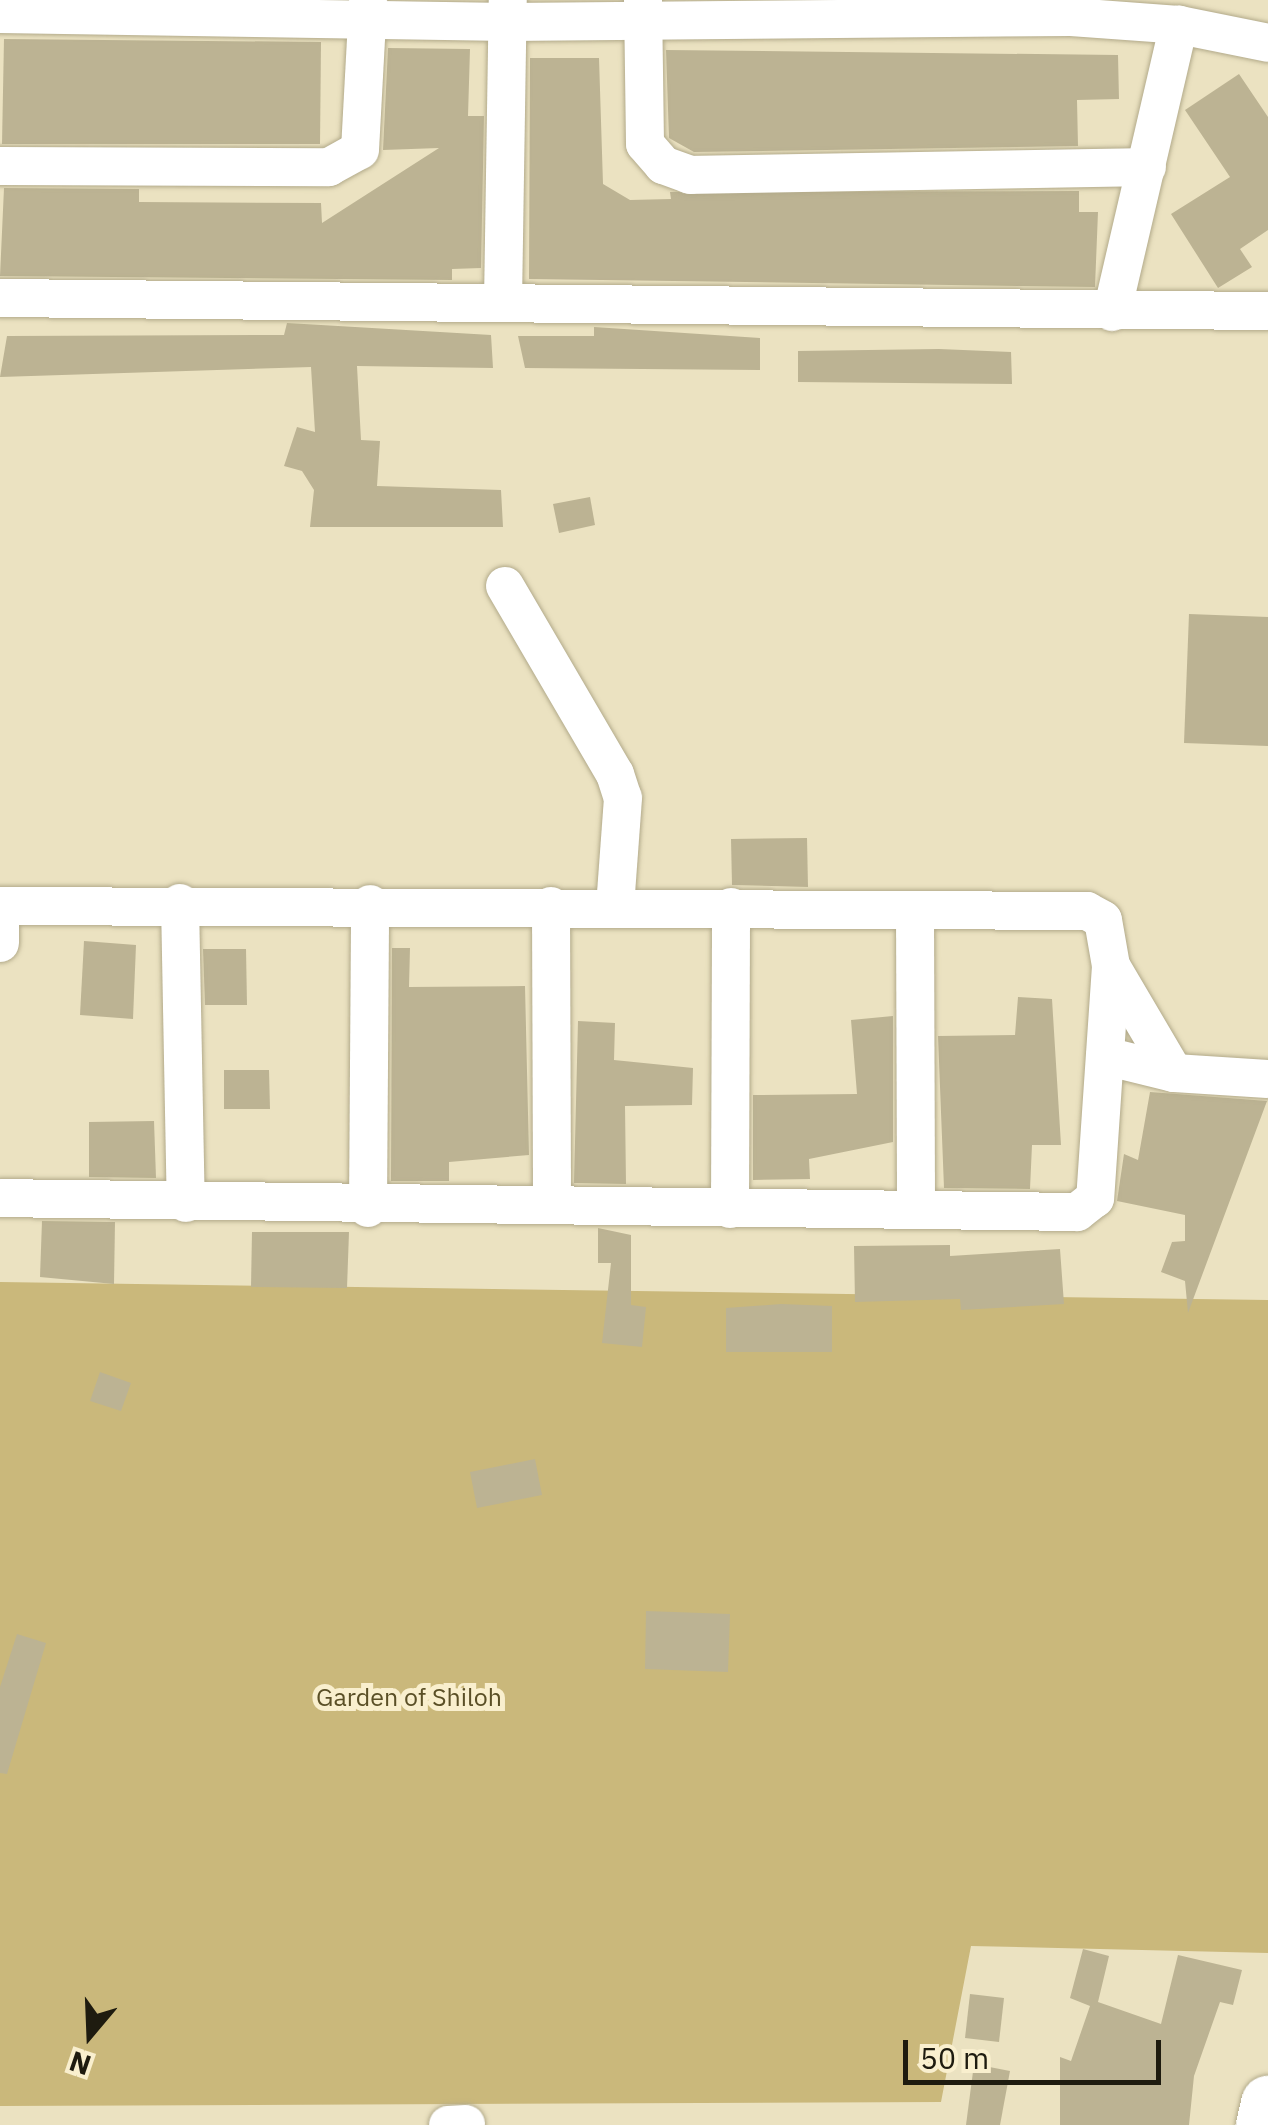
<!DOCTYPE html>
<style>
body{margin:0}
#map{position:relative;width:1268px;height:2125px;overflow:hidden;background:#ebe2c1;font-family:"IBM Plex Sans",sans-serif}
div>[style]{position:absolute}
.green>*{inset:0;background:#cab87b}
.building>*{inset:0;background:#bcb393}
.roads{filter:drop-shadow(0 0 2px #b2aa8a) drop-shadow(0 0 2px #b2aa8a)}
.minor>*{height:38px;margin:-19px;padding:0 19px;transform-origin:19px;border-radius:19px;background:#fff}
.trunk>*{height:55px;margin:-27.5px;padding:0 27.5px;transform-origin:27.5px;border-radius:27.5px;background:#fff}
span{translate:-50% -50%;white-space:nowrap;text-align:center;line-height:1.15;-webkit-text-stroke:10px #f9efce;paint-order:stroke}
.park-label{font-size:25px;color:#5a4f26}
.north{position:absolute;left:40px;top:1985px;width:100px;height:100px;-webkit-text-stroke:8px #f9efce;paint-order:stroke;rotate:199deg;font-size:28px;font-weight:700;line-height:40px;text-align:center;color:#1e1b0f}
.north::after{content:'';display:block;margin:auto;width:35px;height:45px;background:#1e1b0f;clip-path:polygon(50% 0,100% 100%,50% 72%,0 100%)}
.scale{position:absolute;left:903px;top:2040px;width:258px;height:45px;box-sizing:border-box;border:5px solid #1e1b0f;border-top:0;padding-left:12px;font-size:30px;line-height:35px;white-space:nowrap;color:#1e1b0f;-webkit-text-stroke:8px #f9efce;paint-order:stroke}
</style>
<div id="map">
<div class="green">
<i style="clip-path:polygon(0 1282px,1268px 1300px,1268px 1953px,971px 1946px,941px 2102px,0 2106px)"></i>
</div>
<div class="building">
<i style="clip-path:polygon(4px 39px,321px 42px,320px 144px,2px 144px)"></i>
<i style="clip-path:polygon(388px 48px,470px 49px,468px 116px,484px 116px,481px 268px,452px 269px,452px 280px,0 276px,4px 188px,139px 189px,139px 202px,321px 203px,322px 223px,439px 148px,383px 150px)"></i>
<i style="clip-path:polygon(666px 50px,1118px 55px,1119px 99px,1077px 100px,1078px 146px,694px 152px,669px 138px)"></i>
<i style="clip-path:polygon(530px 58px,599px 58px,603px 184px,630px 200px,671px 199px,670px 192px,1079px 191px,1079px 212px,1098px 212px,1095px 287px,529px 279px)"></i>
<i style="clip-path:polygon(1239px 74px,1268px 117px,1268px 230px,1240px 249px,1252px 267px,1218px 288px,1171px 214px,1230px 177px,1185px 110px)"></i>
<i style="clip-path:polygon(287px 323px,491px 335px,493px 368px,357px 366px,361px 440px,380px 441px,377px 486px,501px 490px,503px 527px,310px 527px,314px 490px,302px 471px,284px 466px,297px 427px,315px 432px,311px 367px,0 377px,7px 336px,284px 335px)"></i>
<i style="clip-path:polygon(594px 327px,760px 338px,760px 370px,525px 368px,518px 336px,594px 336px)"></i>
<i style="clip-path:polygon(939px 349px,1011px 352px,1012px 384px,798px 382px,798px 351px)"></i>
<i style="clip-path:polygon(590px 497px,595px 525px,559px 533px,553px 504px)"></i>
<i style="clip-path:polygon(1189px 614px,1268px 617px,1268px 746px,1184px 743px)"></i>
<i style="clip-path:polygon(807px 838px,808px 887px,732px 885px,731px 839px)"></i>
<i style="clip-path:polygon(84px 941px,136px 945px,133px 1019px,80px 1015px)"></i>
<i style="clip-path:polygon(392px 948px,410px 948px,409px 987px,525px 986px,529px 1155px,449px 1162px,449px 1181px,391px 1181px)"></i>
<i style="clip-path:polygon(203px 949px,246px 949px,247px 1005px,205px 1005px)"></i>
<i style="clip-path:polygon(1018px 997px,1052px 999px,1061px 1145px,1032px 1145px,1030px 1189px,944px 1188px,938px 1036px,1015px 1035px)"></i>
<i style="clip-path:polygon(893px 1016px,893px 1142px,809px 1159px,810px 1179px,753px 1180px,753px 1095px,857px 1094px,851px 1020px)"></i>
<i style="clip-path:polygon(578px 1021px,615px 1023px,614px 1060px,693px 1068px,692px 1105px,625px 1106px,626px 1184px,574px 1183px)"></i>
<i style="clip-path:polygon(224px 1070px,269px 1070px,270px 1109px,224px 1109px)"></i>
<i style="clip-path:polygon(1150px 1092px,1267px 1101px,1188px 1313px,1185px 1281px,1161px 1272px,1172px 1242px,1185px 1241px,1185px 1215px,1117px 1201px,1124px 1154px,1138px 1160px)"></i>
<i style="clip-path:polygon(154px 1121px,156px 1178px,89px 1177px,89px 1122px)"></i>
<i style="clip-path:polygon(42px 1221px,115px 1222px,114px 1284px,40px 1277px)"></i>
<i style="clip-path:polygon(598px 1228px,631px 1235px,631px 1305px,646px 1307px,642px 1347px,602px 1343px,611px 1263px,598px 1263px)"></i>
<i style="clip-path:polygon(252px 1232px,349px 1232px,347px 1288px,251px 1287px)"></i>
<i style="clip-path:polygon(950px 1245px,950px 1256px,1060px 1249px,1064px 1304px,961px 1310px,960px 1299px,855px 1302px,854px 1246px)"></i>
<i style="clip-path:polygon(781px 1304px,832px 1306px,832px 1352px,726px 1352px,726px 1308px)"></i>
<i style="clip-path:polygon(100px 1372px,131px 1383px,121px 1411px,90px 1401px)"></i>
<i style="clip-path:polygon(535px 1459px,542px 1495px,477px 1508px,470px 1472px)"></i>
<i style="clip-path:polygon(646px 1611px,730px 1614px,728px 1672px,645px 1669px)"></i>
<i style="clip-path:polygon(17px 1634px,46px 1643px,7px 1774px,0 1773px,0 1687px)"></i>
<i style="clip-path:polygon(1083px 1949px,1109px 1956px,1098px 2002px,1161px 2024px,1178px 1955px,1242px 1970px,1233px 2005px,1220px 2002px,1194px 2076px,1189px 2125px,1060px 2125px,1060px 2057px,1071px 2061px,1090px 2006px,1070px 1998px)"></i>
<i style="clip-path:polygon(970px 1994px,1004px 1998px,999px 2042px,965px 2038px)"></i>
<i style="clip-path:polygon(974px 2064px,1010px 2071px,1000px 2125px,966px 2125px)"></i>
</div>
<div class="roads">
<div class="minor">
<i style="left:643px;top:0;width:144px;rotate:89.2deg"></i>
<i style="left:645px;top:144px;width:28px;rotate:49deg"></i>
<i style="left:663px;top:165px;width:29px;rotate:20deg"></i>
<i style="left:690px;top:175px;width:457px;rotate:-1deg"></i>
<i style="left:0;top:14px;width:508px;rotate:0.9deg"></i>
<i style="left:508px;top:22px;width:563px;rotate:-0.51deg"></i>
<i style="left:1071px;top:17px;width:108px;rotate:4.2deg"></i>
<i style="left:1179px;top:25px;width:91px;rotate:11.4deg"></i>
<i style="left:0;top:166px;width:329px;rotate:0.2deg"></i>
<i style="left:329px;top:167px;width:35px;rotate:-29deg"></i>
<i style="left:360px;top:150px;width:150px;rotate:-86.9deg"></i>
<i style="left:0;top:298px;width:1268px;rotate:0.59deg"></i>
<i style="left:503px;top:302px;width:302px;rotate:-89.1deg"></i>
<i style="left:1112px;top:312px;width:295px;rotate:-76.9deg"></i>
<i style="left:505px;top:586px;width:218px;rotate:59.7deg"></i>
<i style="left:615px;top:774px;width:25px;rotate:72deg"></i>
<i style="left:623px;top:798px;width:108px;rotate:94.2deg"></i>
<i style="left:180px;top:903px;width:300px;rotate:88.9deg"></i>
<i style="left:0;top:906px;width:1087px;rotate:0.26deg"></i>
<i style="left:1087px;top:911px;width:18px;rotate:29deg"></i>
<i style="left:1103px;top:920px;width:47px;rotate:80.1deg"></i>
<i style="left:1111px;top:966px;width:233px;rotate:93.9deg"></i>
<i style="left:1095px;top:1198px;width:23px;rotate:142deg"></i>
<i style="left:1077px;top:1212px;width:1077px;rotate:-179.26deg"></i>
<i style="left:551px;top:906px;width:299px;rotate:89.8deg"></i>
<i style="left:915px;top:910px;width:300px;rotate:89.8deg"></i>
<i style="left:0;top:943px;width:37px;rotate:-90deg"></i>
<i style="left:1111px;top:966px;width:124px;rotate:59.5deg"></i>
<i style="left:1105px;top:1056px;width:71px;rotate:13.8deg"></i>
<i style="left:1174px;top:1073px;width:94px;rotate:3.7deg"></i>
<i style="left:368px;top:1208px;width:304px;rotate:-89.6deg"></i>
<i style="left:730px;top:1209px;width:302px;rotate:-89.8deg"></i>
<i style="left:448px;top:2125px;width:18px;rotate:-3deg"></i>
</div>
<div class="trunk">
<i style="left:1263px;top:2125px;width:23px;rotate:-77deg"></i>
</div>
</div>
<div class="park-label">
<span style="left:409px;top:1697px">Garden of Shiloh</span>
</div>
<div class="north">N</div>
<div class="scale">50 m</div>
</div>
